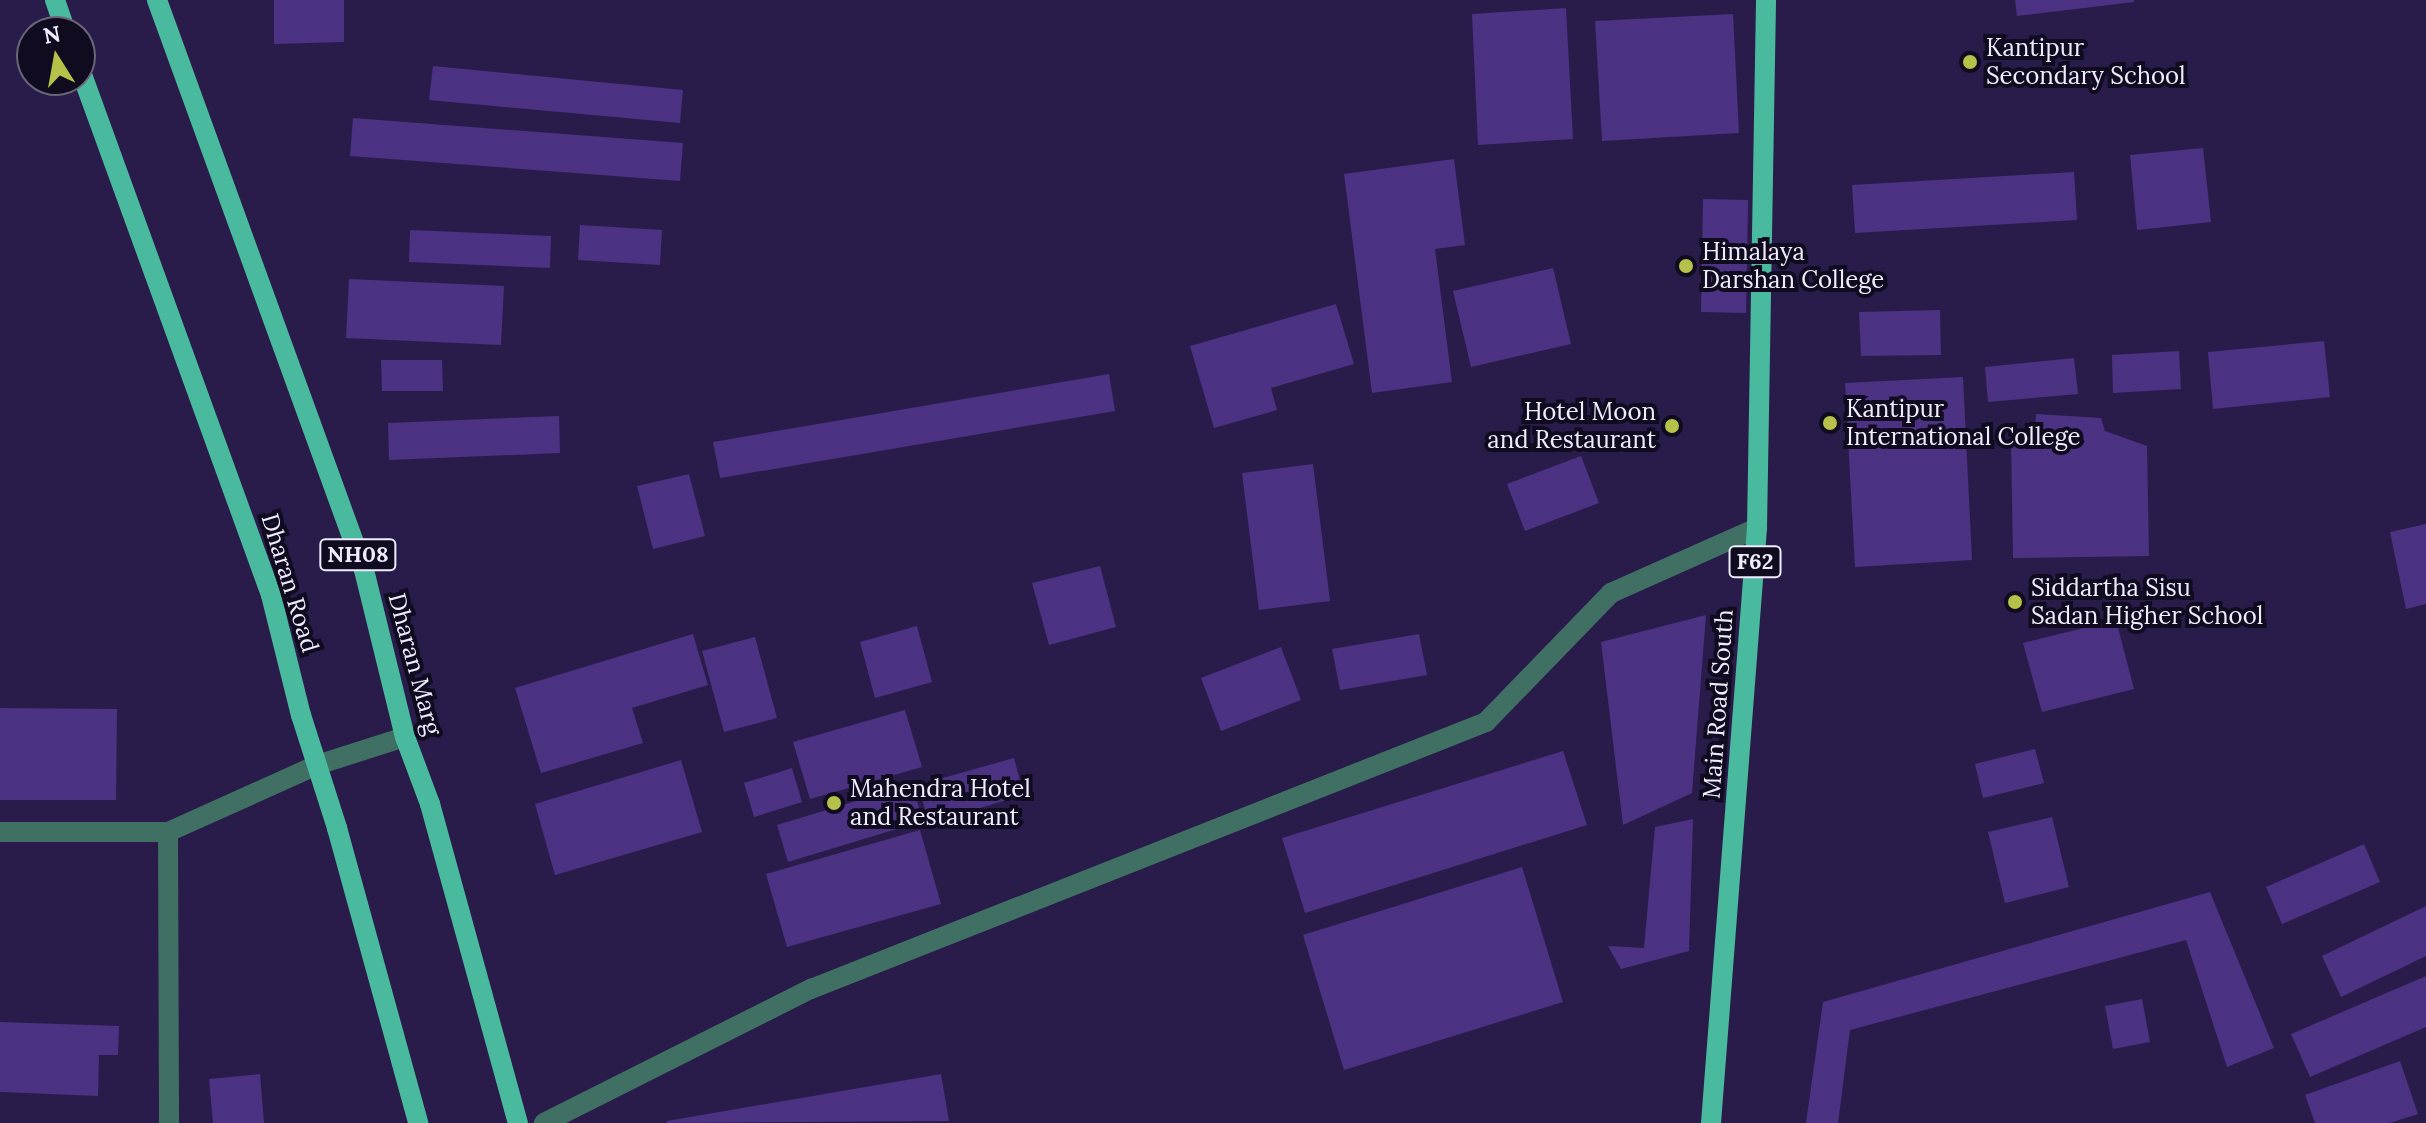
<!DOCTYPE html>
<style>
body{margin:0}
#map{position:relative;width:2426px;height:1123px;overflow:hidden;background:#2a1c4a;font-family:Lora,serif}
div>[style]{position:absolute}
.building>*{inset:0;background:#4b3282}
.lane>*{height:20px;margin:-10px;padding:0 10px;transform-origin:10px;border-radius:10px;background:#3f7063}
.street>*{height:20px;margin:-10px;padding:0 10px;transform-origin:10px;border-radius:10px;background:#3f7063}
.primary>*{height:20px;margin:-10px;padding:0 10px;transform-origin:10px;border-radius:10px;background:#4aba9f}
.dots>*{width:22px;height:22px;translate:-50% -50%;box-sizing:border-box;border:4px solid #110b20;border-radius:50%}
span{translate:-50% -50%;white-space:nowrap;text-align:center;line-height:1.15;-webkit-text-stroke:8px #110b20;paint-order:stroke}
.shield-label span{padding:2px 6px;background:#110b20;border:2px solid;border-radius:6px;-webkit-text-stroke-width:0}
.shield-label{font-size:22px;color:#efecfe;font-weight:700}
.poi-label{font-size:24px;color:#efecfe}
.left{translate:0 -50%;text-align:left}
.right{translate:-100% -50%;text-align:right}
.street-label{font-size:24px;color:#efecfe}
.north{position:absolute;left:16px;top:16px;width:80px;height:80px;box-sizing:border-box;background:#110b20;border:2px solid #6a6579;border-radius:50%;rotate:349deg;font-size:22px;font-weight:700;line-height:32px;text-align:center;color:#efecfe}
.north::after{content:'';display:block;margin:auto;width:28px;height:36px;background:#b6c149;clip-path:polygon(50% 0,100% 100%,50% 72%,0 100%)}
</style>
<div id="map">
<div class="building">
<i style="clip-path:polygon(274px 0,344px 0,344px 42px,274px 44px)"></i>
<i style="clip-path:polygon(2015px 0,2134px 0,2134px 2px,2017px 16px)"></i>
<i style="clip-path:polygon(1566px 8px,1573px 139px,1478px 145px,1472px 14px)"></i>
<i style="clip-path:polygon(1733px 14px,1739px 133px,1602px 141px,1595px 21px)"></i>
<i style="clip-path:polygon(433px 66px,683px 90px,680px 123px,429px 100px)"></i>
<i style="clip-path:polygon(353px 118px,683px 143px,680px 181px,350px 156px)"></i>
<i style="clip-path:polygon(2203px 148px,2211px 222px,2137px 230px,2130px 155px)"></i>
<i style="clip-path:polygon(1454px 159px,1465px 245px,1435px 249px,1452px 382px,1372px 393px,1344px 174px)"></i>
<i style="clip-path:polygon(2074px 172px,2077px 220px,1855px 233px,1852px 185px)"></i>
<i style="clip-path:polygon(1703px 199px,1748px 200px,1746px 313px,1701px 312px)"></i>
<i style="clip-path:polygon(580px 225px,662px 230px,660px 265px,578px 260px)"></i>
<i style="clip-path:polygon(410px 230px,551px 236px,550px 268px,409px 262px)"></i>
<i style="clip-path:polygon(1553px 268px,1571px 344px,1471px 367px,1453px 291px)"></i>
<i style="clip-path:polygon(349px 279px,504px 286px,501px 345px,346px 338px)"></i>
<i style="clip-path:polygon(1336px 304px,1354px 364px,1271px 388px,1277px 410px,1214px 428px,1190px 346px)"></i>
<i style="clip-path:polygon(1940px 310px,1941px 355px,1861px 356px,1859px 312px)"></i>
<i style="clip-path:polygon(2324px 341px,2330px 397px,2213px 409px,2208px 352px)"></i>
<i style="clip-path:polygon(2179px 351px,2181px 389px,2113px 393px,2112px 355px)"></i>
<i style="clip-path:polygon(2074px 358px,2078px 394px,1988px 402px,1985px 367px)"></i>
<i style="clip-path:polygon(381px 360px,442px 360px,443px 391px,382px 391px)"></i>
<i style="clip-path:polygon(1109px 374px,1115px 411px,720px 478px,713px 442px)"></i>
<i style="clip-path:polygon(1963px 377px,1972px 560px,1855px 567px,1845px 383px)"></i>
<i style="clip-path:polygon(2036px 414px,2101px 418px,2105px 431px,2147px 446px,2149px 556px,2013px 558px,2011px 439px,2035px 434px)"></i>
<i style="clip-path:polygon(559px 416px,560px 453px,389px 460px,388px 423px)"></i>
<i style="clip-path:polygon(1581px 456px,1599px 503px,1525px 531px,1507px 484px)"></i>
<i style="clip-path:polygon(1313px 464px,1330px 601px,1259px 610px,1242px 473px)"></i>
<i style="clip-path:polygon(689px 474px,705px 536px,653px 549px,637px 486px)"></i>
<i style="clip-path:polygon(2426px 524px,2426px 604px,2406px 609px,2390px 532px)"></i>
<i style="clip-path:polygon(1100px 566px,1116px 627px,1049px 645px,1032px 583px)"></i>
<i style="clip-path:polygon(1706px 615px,1692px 793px,1623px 825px,1601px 642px)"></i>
<i style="clip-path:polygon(2116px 620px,2134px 689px,2042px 712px,2023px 643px)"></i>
<i style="clip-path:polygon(917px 626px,932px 682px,875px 698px,860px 642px)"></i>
<i style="clip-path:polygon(693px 634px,708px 685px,632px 708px,643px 743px,541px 773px,515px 688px)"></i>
<i style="clip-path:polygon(1419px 634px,1427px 675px,1340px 690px,1332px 649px)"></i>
<i style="clip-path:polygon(755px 637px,777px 718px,724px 732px,702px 651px)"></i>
<i style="clip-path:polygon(1281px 647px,1301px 700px,1221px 731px,1201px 678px)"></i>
<i style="clip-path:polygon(0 708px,117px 709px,116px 800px,0 800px)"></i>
<i style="clip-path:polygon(905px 710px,922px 767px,810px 799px,793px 742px)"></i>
<i style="clip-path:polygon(2035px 749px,2044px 783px,1983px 798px,1975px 764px)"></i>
<i style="clip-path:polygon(1563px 751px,1587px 825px,1305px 913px,1282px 838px)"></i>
<i style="clip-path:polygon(1014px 758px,1024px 795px,929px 823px,918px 785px)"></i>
<i style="clip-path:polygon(681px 760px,702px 832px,555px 875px,535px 804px)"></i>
<i style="clip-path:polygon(792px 768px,802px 802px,754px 817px,744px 783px)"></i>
<i style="clip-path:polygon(912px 784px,923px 821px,788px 862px,777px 825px)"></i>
<i style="clip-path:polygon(2052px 817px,2069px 887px,2005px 903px,1988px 832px)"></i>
<i style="clip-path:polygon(1693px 819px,1689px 951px,1621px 969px,1608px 946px,1644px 948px,1655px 827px)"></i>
<i style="clip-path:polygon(920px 830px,941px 904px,787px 947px,766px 874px)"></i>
<i style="clip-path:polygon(2364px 844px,2380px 882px,2282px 924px,2266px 887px)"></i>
<i style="clip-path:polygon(1522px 867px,1563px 1002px,1344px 1070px,1303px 935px)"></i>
<i style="clip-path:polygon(2210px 892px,2274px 1048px,2227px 1067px,2186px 940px,1850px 1030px,1838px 1123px,1806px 1123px,1823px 1002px)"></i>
<i style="clip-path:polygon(2426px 906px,2426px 956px,2341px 997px,2322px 956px)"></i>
<i style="clip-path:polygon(2426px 976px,2426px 1027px,2310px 1077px,2291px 1034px)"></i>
<i style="clip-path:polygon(2142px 999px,2150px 1042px,2113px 1049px,2105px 1006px)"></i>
<i style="clip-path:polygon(0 1022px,119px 1026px,118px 1055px,99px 1055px,98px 1096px,0 1092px)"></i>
<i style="clip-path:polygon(2400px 1061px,2418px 1114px,2390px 1123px,2315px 1123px,2305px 1095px)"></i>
<i style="clip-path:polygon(260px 1074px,264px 1123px,213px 1123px,209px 1079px)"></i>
<i style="clip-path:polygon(941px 1074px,949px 1121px,667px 1123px,667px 1121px)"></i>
</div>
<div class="lane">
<i style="left:544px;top:1123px;width:299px;rotate:-26.7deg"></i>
<i style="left:811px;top:989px;width:726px;rotate:-21.58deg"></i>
<i style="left:1486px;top:722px;width:180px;rotate:-45.9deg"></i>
<i style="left:1611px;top:593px;width:160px;rotate:-24deg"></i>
</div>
<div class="street">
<i style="left:0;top:832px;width:168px"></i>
<i style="left:168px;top:832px;width:163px;rotate:-24.2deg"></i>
<i style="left:317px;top:765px;width:92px;rotate:-17.7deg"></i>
<i style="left:168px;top:832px;width:291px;rotate:89.8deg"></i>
</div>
<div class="primary">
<i style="left:55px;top:0;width:34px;rotate:71deg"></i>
<i style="left:157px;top:0;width:606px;rotate:70.04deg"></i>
<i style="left:364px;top:570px;width:172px;rotate:76.2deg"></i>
<i style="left:405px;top:737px;width:72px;rotate:69.5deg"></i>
<i style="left:430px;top:804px;width:331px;rotate:74.6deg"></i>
<i style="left:80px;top:69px;width:560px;rotate:70.04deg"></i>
<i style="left:271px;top:595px;width:124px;rotate:76deg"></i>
<i style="left:301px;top:715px;width:119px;rotate:72.3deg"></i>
<i style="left:337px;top:828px;width:306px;rotate:74.6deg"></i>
<i style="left:1711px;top:1123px;width:597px;rotate:-85.58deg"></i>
<i style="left:1757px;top:528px;width:528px;rotate:-89.02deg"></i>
</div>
<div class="dots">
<i style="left:1970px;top:62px;background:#b6c149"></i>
<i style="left:1686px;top:266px;background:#b6c149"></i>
<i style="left:1830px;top:423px;background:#b6c149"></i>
<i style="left:1672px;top:426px;background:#b6c149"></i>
<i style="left:2015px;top:602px;background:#b6c149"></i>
<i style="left:834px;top:803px;background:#b6c149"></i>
</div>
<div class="shield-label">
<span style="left:358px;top:555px">NH08</span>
<span style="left:1755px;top:562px">F62</span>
</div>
<div class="poi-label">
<span class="left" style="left:1986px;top:62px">Kantipur<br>Secondary School</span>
<span class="left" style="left:1702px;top:266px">Himalaya<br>Darshan College</span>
<span class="left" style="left:1846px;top:423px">Kantipur<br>International College</span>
<span class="right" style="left:1656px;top:426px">Hotel Moon<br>and Restaurant</span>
<span class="left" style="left:2031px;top:602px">Siddartha Sisu<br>Sadan Higher School</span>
<span class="left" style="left:850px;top:803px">Mahendra Hotel<br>and Restaurant</span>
</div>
<div class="street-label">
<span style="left:290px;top:583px;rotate:73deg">Dharan Road</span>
<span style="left:415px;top:664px;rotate:75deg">Dharan Marg</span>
<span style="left:1718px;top:704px;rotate:-86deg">Main Road South</span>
</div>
<div class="north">N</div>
</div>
